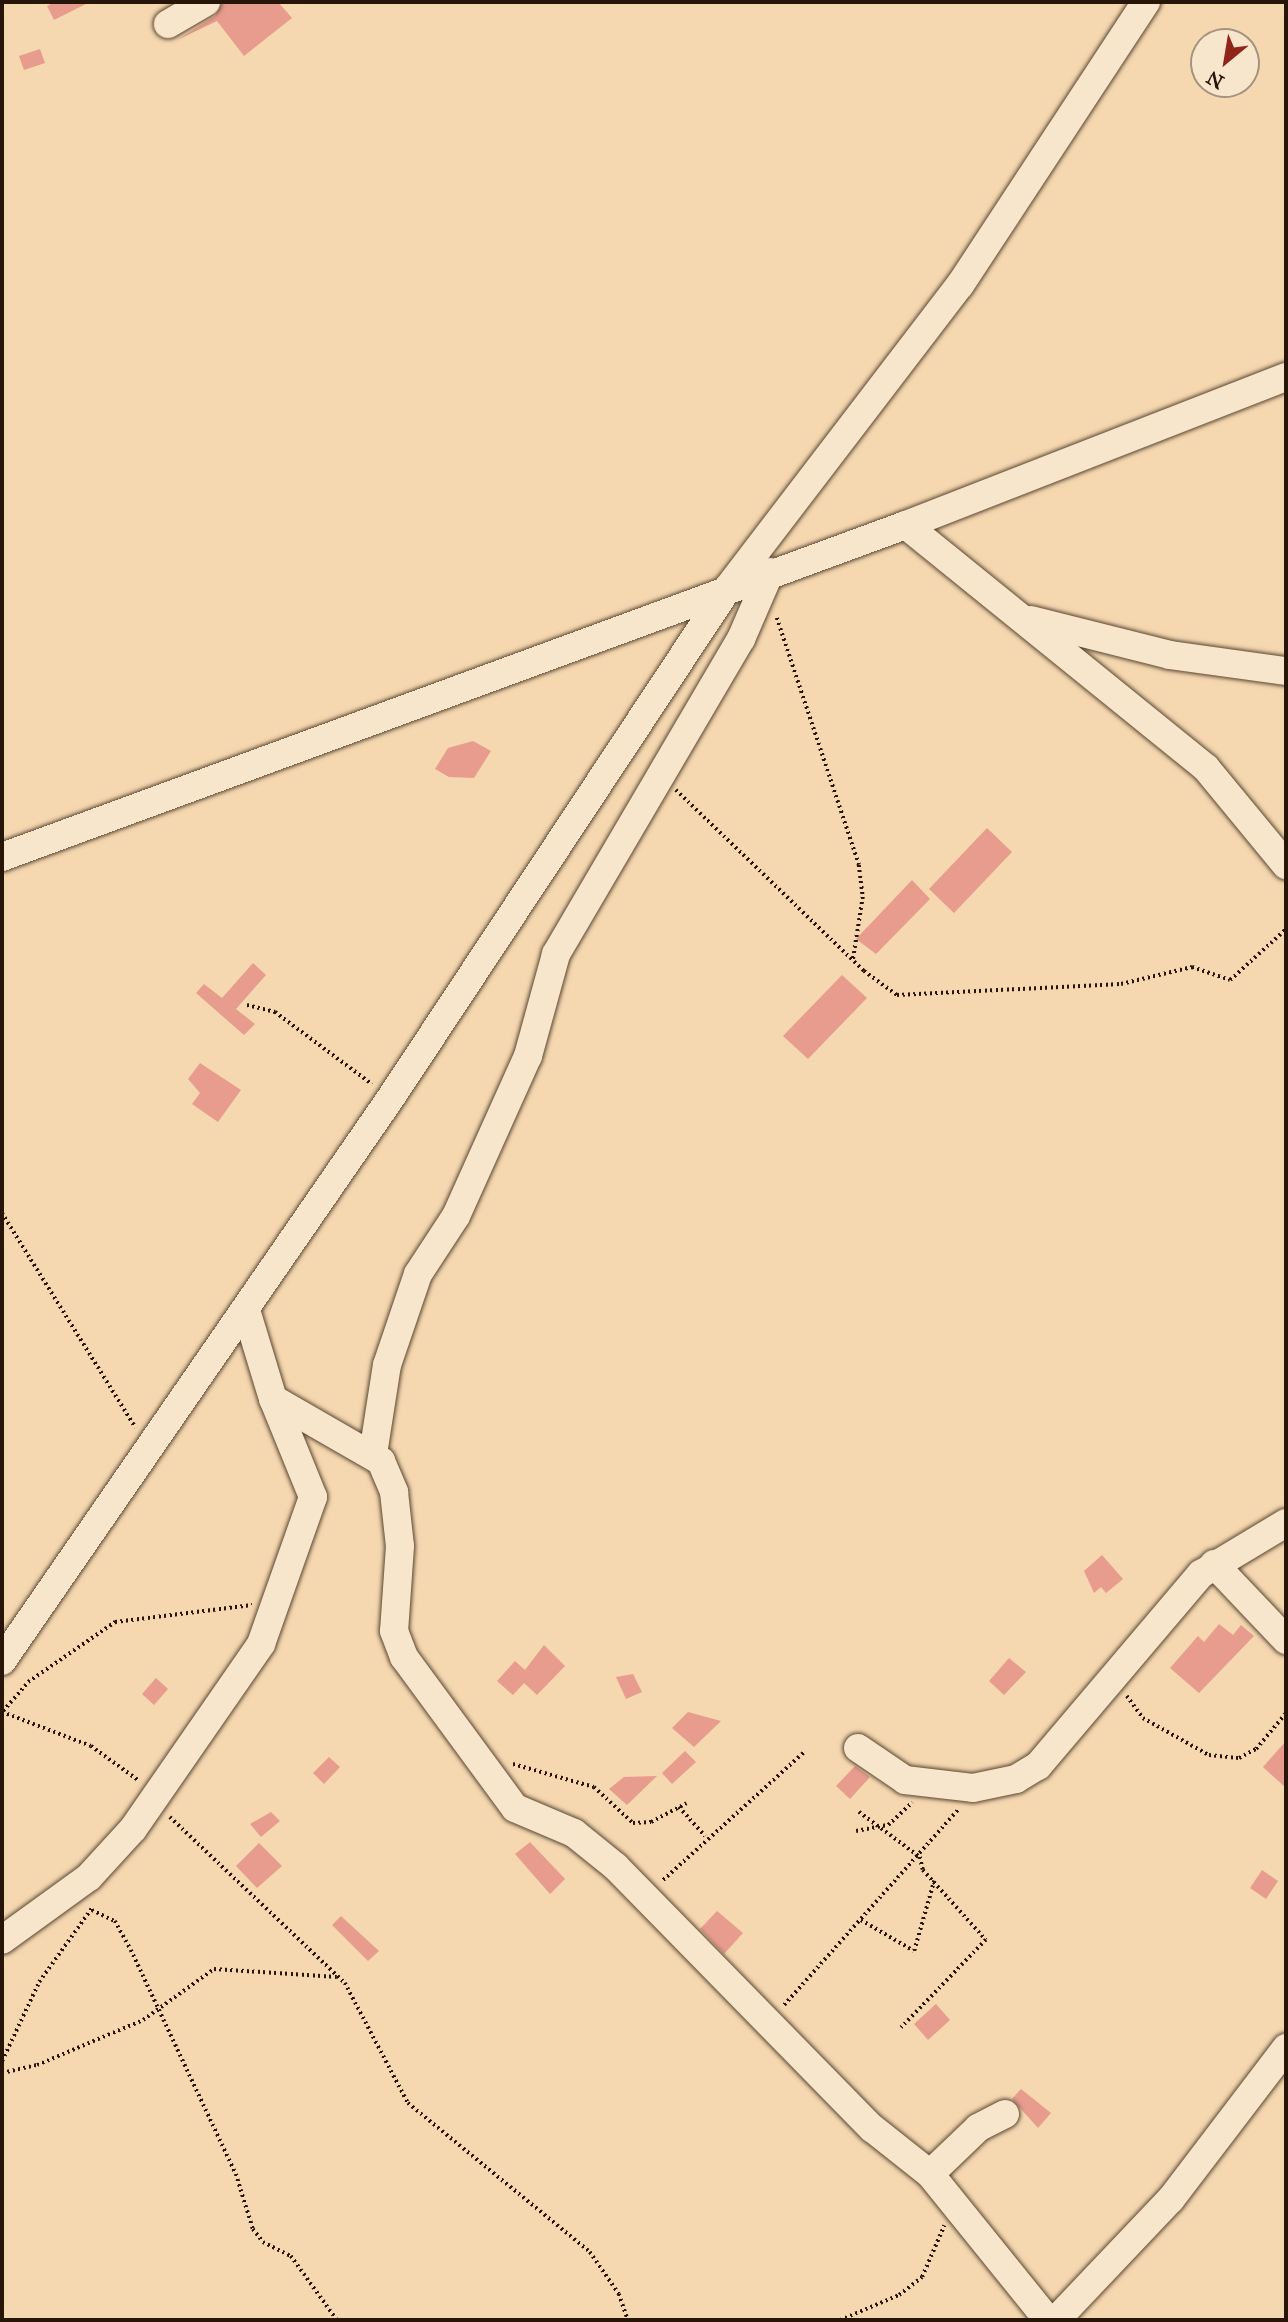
<!DOCTYPE html>
<style>
body{margin:0}
#map{position:relative;width:1288px;height:2322px;overflow:hidden;background:#f5d8b0;font-family:"IM FELL Great Primer",serif}
div>[style]{position:absolute}
.building>*{inset:0;background:#e79c8e}
.path>*{height:3.5px;margin-top:-1.75px;transform-origin:0;background:repeating-linear-gradient(90deg,#271607 0 2px,transparent 0 5.5px)}
.roads{filter:drop-shadow(0 0 2px #5a4631) drop-shadow(0 0 2px #5a4631)}
.minor>*{height:28px;margin:-14px;padding:0 14px;transform-origin:14px;border-radius:14px;background:#f8e6cc}
span{translate:-50% -50%;white-space:nowrap;text-align:center;line-height:1.15;-webkit-text-stroke:5px #f8e6cc;paint-order:stroke}
.frame{position:absolute;inset:0;border:4px solid #271607;pointer-events:none}
.north{position:absolute;left:1190px;top:28px;width:70px;height:70px;box-sizing:border-box;background:#f8e6cc;border:2px solid #a4937d;border-radius:50%;rotate:210deg;font-size:19px;font-weight:700;line-height:28px;text-align:center;color:#271607}
.north::after{content:'';display:block;margin:auto;width:24px;height:32px;background:#8f2418;clip-path:polygon(50% 0,100% 100%,50% 72%,0 100%)}
</style>
<div id="map">
<div class="building">
<i style="clip-path:polygon(55px 2px,90px 2px,54px 20px,47px 6px)"></i>
<i style="clip-path:polygon(223px 2px,278px 2px,292px 18px,244px 56px,217px 21px,177px 40px,215px 16px)"></i>
<i style="clip-path:polygon(40px 49px,45px 63px,24px 70px,19px 56px)"></i>
<i style="clip-path:polygon(473px 741px,491px 751px,474px 778px,449px 777px,435px 769px,448px 748px)"></i>
<i style="clip-path:polygon(987px 828px,1012px 852px,954px 913px,929px 889px)"></i>
<i style="clip-path:polygon(912px 880px,930px 899px,876px 954px,856px 939px)"></i>
<i style="clip-path:polygon(253px 963px,266px 975px,236px 1009px,255px 1024px,244px 1035px,196px 993px,204px 984px,222px 998px)"></i>
<i style="clip-path:polygon(842px 975px,867px 998px,808px 1059px,783px 1036px)"></i>
<i style="clip-path:polygon(200px 1063px,241px 1090px,218px 1122px,192px 1104px,200px 1093px,188px 1079px)"></i>
<i style="clip-path:polygon(1102px 1555px,1123px 1579px,1106px 1593px,1101px 1587px,1094px 1593px,1084px 1571px)"></i>
<i style="clip-path:polygon(1219px 1624px,1233px 1635px,1241px 1625px,1254px 1636px,1199px 1693px,1170px 1668px,1198px 1636px,1204px 1642px)"></i>
<i style="clip-path:polygon(544px 1645px,565px 1666px,537px 1695px,524px 1683px,513px 1695px,497px 1681px,515px 1661px,525px 1670px)"></i>
<i style="clip-path:polygon(1009px 1658px,1026px 1672px,1004px 1695px,989px 1681px)"></i>
<i style="clip-path:polygon(633px 1674px,642px 1692px,626px 1699px,616px 1677px)"></i>
<i style="clip-path:polygon(156px 1678px,168px 1689px,154px 1705px,142px 1694px)"></i>
<i style="clip-path:polygon(688px 1712px,721px 1721px,694px 1747px,672px 1728px)"></i>
<i style="clip-path:polygon(1286px 1741px,1286px 1788px,1263px 1767px)"></i>
<i style="clip-path:polygon(685px 1751px,696px 1762px,672px 1784px,662px 1773px)"></i>
<i style="clip-path:polygon(329px 1757px,340px 1767px,324px 1784px,313px 1773px)"></i>
<i style="clip-path:polygon(855px 1766px,870px 1777px,850px 1799px,836px 1786px)"></i>
<i style="clip-path:polygon(657px 1776px,627px 1805px,609px 1789px,624px 1777px)"></i>
<i style="clip-path:polygon(271px 1812px,280px 1821px,261px 1837px,250px 1824px)"></i>
<i style="clip-path:polygon(530px 1842px,565px 1879px,550px 1894px,515px 1854px)"></i>
<i style="clip-path:polygon(259px 1843px,282px 1866px,257px 1888px,236px 1866px)"></i>
<i style="clip-path:polygon(1262px 1870px,1278px 1881px,1266px 1899px,1250px 1888px)"></i>
<i style="clip-path:polygon(717px 1911px,743px 1933px,724px 1954px,700px 1929px)"></i>
<i style="clip-path:polygon(341px 1916px,379px 1951px,368px 1961px,332px 1925px)"></i>
<i style="clip-path:polygon(936px 2004px,950px 2020px,928px 2040px,914px 2024px)"></i>
<i style="clip-path:polygon(1021px 2089px,1051px 2113px,1038px 2128px,1012px 2099px)"></i>
</div>
<div class="path">
<i style="left:777px;top:618px;width:260px;rotate:71.6deg"></i>
<i style="left:859px;top:865px;width:32px;rotate:83deg"></i>
<i style="left:863px;top:897px;width:65px;rotate:98.9deg"></i>
<i style="left:676px;top:790px;width:261px;rotate:43.9deg"></i>
<i style="left:864px;top:971px;width:41px;rotate:36deg"></i>
<i style="left:897px;top:995px;width:224px;rotate:-2.8deg"></i>
<i style="left:1121px;top:984px;width:73px;rotate:-13.5deg"></i>
<i style="left:1192px;top:967px;width:40px;rotate:18.9deg"></i>
<i style="left:1230px;top:980px;width:76px;rotate:-42.3deg"></i>
<i style="left:247px;top:1005px;width:29px;rotate:14deg"></i>
<i style="left:275px;top:1012px;width:121px;rotate:36.6deg"></i>
<i style="left:2px;top:1213px;width:253px;rotate:58.1deg"></i>
<i style="left:1127px;top:1696px;width:27px;rotate:54deg"></i>
<i style="left:1143px;top:1718px;width:76px;rotate:29.3deg"></i>
<i style="left:1209px;top:1755px;width:30px;rotate:6deg"></i>
<i style="left:1239px;top:1758px;width:19px;rotate:-28deg"></i>
<i style="left:1256px;top:1749px;width:47px;rotate:-50.2deg"></i>
<i style="left:3px;top:1711px;width:38px;rotate:-49deg"></i>
<i style="left:28px;top:1682px;width:106px;rotate:-34.6deg"></i>
<i style="left:115px;top:1622px;width:138px;rotate:-7.1deg"></i>
<i style="left:2px;top:1712px;width:95px;rotate:20.9deg"></i>
<i style="left:91px;top:1746px;width:58px;rotate:35.9deg"></i>
<i style="left:513px;top:1764px;width:84px;rotate:15.9deg"></i>
<i style="left:594px;top:1787px;width:53px;rotate:42.7deg"></i>
<i style="left:633px;top:1823px;width:18px;rotate:-3deg"></i>
<i style="left:651px;top:1822px;width:40px;rotate:-28deg"></i>
<i style="left:679px;top:1807px;width:39px;rotate:48deg"></i>
<i style="left:859px;top:1812px;width:76px;rotate:36.4deg"></i>
<i style="left:920px;top:1857px;width:13px;rotate:77deg"></i>
<i style="left:923px;top:1870px;width:94px;rotate:48deg"></i>
<i style="left:986px;top:1940px;width:122px;rotate:134deg"></i>
<i style="left:170px;top:1817px;width:241px;rotate:43.5deg"></i>
<i style="left:345px;top:1983px;width:136px;rotate:62.3deg"></i>
<i style="left:408px;top:2103px;width:235px;rotate:39.3deg"></i>
<i style="left:590px;top:2252px;width:51px;rotate:55.4deg"></i>
<i style="left:619px;top:2294px;width:28px;rotate:71deg"></i>
<i style="left:856px;top:1831px;width:33px;rotate:-11deg"></i>
<i style="left:888px;top:1825px;width:33px;rotate:-43deg"></i>
<i style="left:663px;top:1880px;width:190px;rotate:-42.2deg"></i>
<i style="left:92px;top:1910px;width:25px;rotate:26deg"></i>
<i style="left:115px;top:1921px;width:33px;rotate:61deg"></i>
<i style="left:131px;top:1950px;width:247px;rotate:64.9deg"></i>
<i style="left:236px;top:2174px;width:58px;rotate:72.8deg"></i>
<i style="left:253px;top:2229px;width:16px;rotate:52deg"></i>
<i style="left:263px;top:2242px;width:31px;rotate:27deg"></i>
<i style="left:291px;top:2256px;width:79px;rotate:54.3deg"></i>
<i style="left:861px;top:1920px;width:61px;rotate:30.3deg"></i>
<i style="left:914px;top:1951px;width:73px;rotate:-74.1deg"></i>
<i style="left:784px;top:2005px;width:261px;rotate:-48.3deg"></i>
<i style="left:2px;top:2061px;width:87px;rotate:-64.9deg"></i>
<i style="left:39px;top:1982px;width:91px;rotate:-54.4deg"></i>
<i style="left:2px;top:2073px;width:36px;rotate:-13deg"></i>
<i style="left:37px;top:2065px;width:115px;rotate:-23deg"></i>
<i style="left:143px;top:2020px;width:87px;rotate:-35.7deg"></i>
<i style="left:214px;top:1969px;width:123px;rotate:3.7deg"></i>
<i style="left:840px;top:2320px;width:64px;rotate:-23deg"></i>
<i style="left:899px;top:2295px;width:29px;rotate:-38deg"></i>
<i style="left:922px;top:2277px;width:56px;rotate:-66.7deg"></i>
</div>
<div class="roads">
<div class="minor">
<i style="left:168px;top:24px;width:44px;rotate:-30.1deg"></i>
<i style="left:906px;top:525px;width:386px;rotate:39deg"></i>
<i style="left:1206px;top:768px;width:126px;rotate:50.5deg"></i>
<i style="left:1031px;top:620px;width:143px;rotate:14.1deg"></i>
<i style="left:1170px;top:655px;width:117px;rotate:7.9deg"></i>
<i style="left:2px;top:857px;width:963px;rotate:-20.17deg"></i>
<i style="left:906px;top:525px;width:408px;rotate:-21.3deg"></i>
<i style="left:246px;top:1310px;width:93px;rotate:73.1deg"></i>
<i style="left:273px;top:1399px;width:125px;rotate:29.9deg"></i>
<i style="left:381px;top:1461px;width:34px;rotate:67deg"></i>
<i style="left:394px;top:1492px;width:54px;rotate:83.7deg"></i>
<i style="left:400px;top:1546px;width:85px;rotate:94deg"></i>
<i style="left:394px;top:1631px;width:28px;rotate:69deg"></i>
<i style="left:404px;top:1657px;width:187px;rotate:53.7deg"></i>
<i style="left:515px;top:1808px;width:64px;rotate:23deg"></i>
<i style="left:574px;top:1833px;width:54px;rotate:39deg"></i>
<i style="left:616px;top:1867px;width:366px;rotate:45.6deg"></i>
<i style="left:872px;top:2128px;width:74px;rotate:38.4deg"></i>
<i style="left:373px;top:1454px;width:90px;rotate:-81.1deg"></i>
<i style="left:387px;top:1365px;width:96px;rotate:-71.2deg"></i>
<i style="left:418px;top:1274px;width:69px;rotate:-56.8deg"></i>
<i style="left:456px;top:1216px;width:175px;rotate:-65.8deg"></i>
<i style="left:528px;top:1056px;width:106px;rotate:-74.6deg"></i>
<i style="left:556px;top:954px;width:365px;rotate:-59.6deg"></i>
<i style="left:741px;top:639px;width:73px;rotate:-66.6deg"></i>
<i style="left:1214px;top:1564px;width:105px;rotate:46.5deg"></i>
<i style="left:2px;top:1661px;width:687px;rotate:-55.38deg"></i>
<i style="left:392px;top:1096px;width:609px;rotate:-56.52deg"></i>
<i style="left:728px;top:588px;width:382px;rotate:-52.6deg"></i>
<i style="left:960px;top:285px;width:339px;rotate:-56.7deg"></i>
<i style="left:858px;top:1748px;width:57px;rotate:34.2deg"></i>
<i style="left:905px;top:1780px;width:68px;rotate:6.7deg"></i>
<i style="left:973px;top:1788px;width:44px;rotate:-11.8deg"></i>
<i style="left:1016px;top:1779px;width:26px;rotate:-31deg"></i>
<i style="left:1038px;top:1766px;width:252px;rotate:-49.7deg"></i>
<i style="left:1201px;top:1574px;width:99px;rotate:-31deg"></i>
<i style="left:2px;top:1940px;width:107px;rotate:-35.9deg"></i>
<i style="left:89px;top:1877px;width:65px;rotate:-47.5deg"></i>
<i style="left:133px;top:1829px;width:225px;rotate:-55.3deg"></i>
<i style="left:261px;top:1644px;width:156px;rotate:-70.5deg"></i>
<i style="left:313px;top:1497px;width:104px;rotate:-112.1deg"></i>
<i style="left:1005px;top:2114px;width:30px;rotate:153deg"></i>
<i style="left:978px;top:2128px;width:66px;rotate:136.2deg"></i>
<i style="left:930px;top:2174px;width:188px;rotate:51.1deg"></i>
<i style="left:1056px;top:2320px;width:167px;rotate:-46.5deg"></i>
<i style="left:1171px;top:2199px;width:190px;rotate:-52.7deg"></i>
</div>
</div>
<div class="frame"></div>
<div class="north">N</div>
</div>
